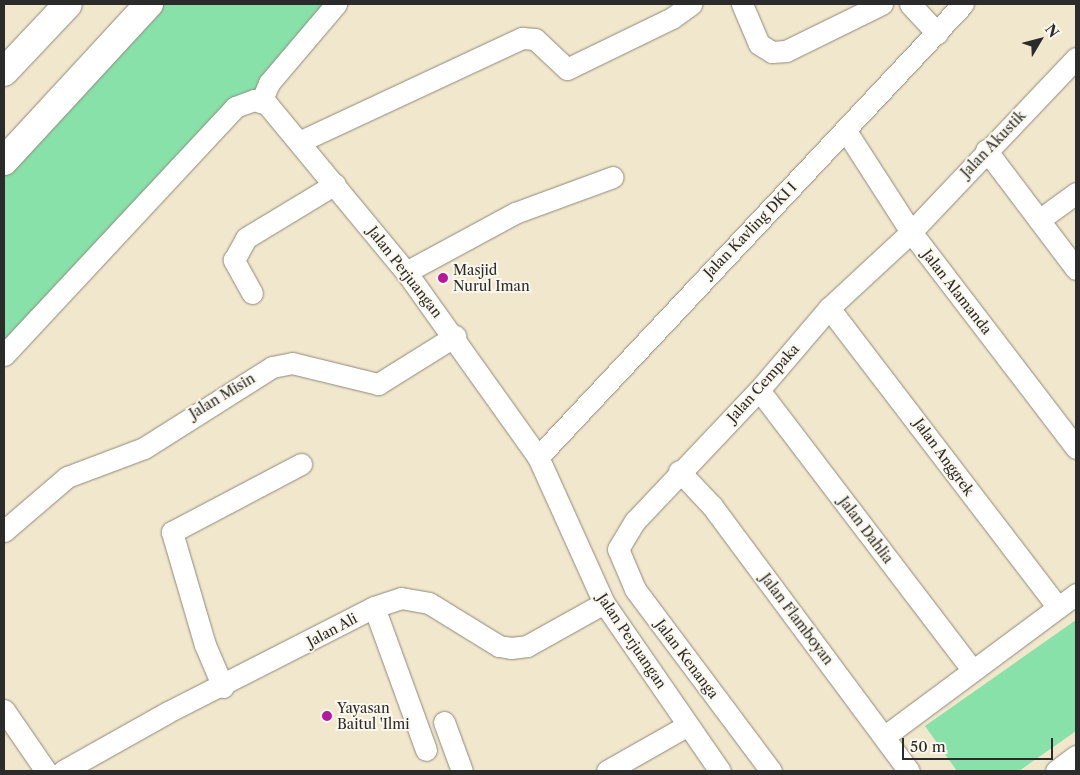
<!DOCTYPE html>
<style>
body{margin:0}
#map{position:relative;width:1080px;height:775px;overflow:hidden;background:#f1e7cc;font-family:"Libre Caslon Text",serif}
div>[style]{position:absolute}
.green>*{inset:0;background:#87e1a8}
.roads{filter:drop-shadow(0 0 1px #8e897c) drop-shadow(0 0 1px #8e897c)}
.minor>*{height:21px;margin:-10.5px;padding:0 10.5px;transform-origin:10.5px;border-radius:10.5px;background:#fff}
.highway>*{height:28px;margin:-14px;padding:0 14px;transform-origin:14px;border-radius:14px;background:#fff}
.dots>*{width:14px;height:14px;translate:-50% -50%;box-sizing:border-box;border:2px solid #fbf7ec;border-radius:50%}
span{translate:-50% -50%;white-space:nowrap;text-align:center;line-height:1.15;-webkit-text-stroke:4px #fbf7ec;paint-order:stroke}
.street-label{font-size:14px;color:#2b2b2b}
.poi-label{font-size:14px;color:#2b2b2b}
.left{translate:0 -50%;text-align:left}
.frame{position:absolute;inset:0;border:5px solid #2b2b2b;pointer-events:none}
.north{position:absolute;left:1015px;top:15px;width:50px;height:50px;-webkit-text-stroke:4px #fbf7ec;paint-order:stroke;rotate:53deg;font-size:14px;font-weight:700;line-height:20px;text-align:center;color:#2b2b2b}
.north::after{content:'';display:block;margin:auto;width:18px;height:22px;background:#2b2b2b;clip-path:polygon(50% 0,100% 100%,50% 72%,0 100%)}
.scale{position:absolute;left:902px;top:738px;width:151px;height:22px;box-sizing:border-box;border:2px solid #2b2b2b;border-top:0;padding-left:6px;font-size:15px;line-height:18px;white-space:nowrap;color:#2b2b2b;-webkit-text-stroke:4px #fbf7ec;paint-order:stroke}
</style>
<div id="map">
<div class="green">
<i style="clip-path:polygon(149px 4px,336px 4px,254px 100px,4px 355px,4px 161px)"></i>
<i style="clip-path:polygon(1076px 620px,1076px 731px,1019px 771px,957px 771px,925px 726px)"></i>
</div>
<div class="roads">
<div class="minor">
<i style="left:742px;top:4px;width:43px;rotate:67deg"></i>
<i style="left:759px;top:44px;width:15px;rotate:32deg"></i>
<i style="left:772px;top:52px;width:14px;rotate:-4deg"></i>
<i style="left:786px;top:51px;width:107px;rotate:-26.1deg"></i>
<i style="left:910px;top:4px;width:40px;rotate:47deg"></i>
<i style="left:261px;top:102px;width:21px;rotate:-67deg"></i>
<i style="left:269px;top:83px;width:104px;rotate:-49.7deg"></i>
<i style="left:846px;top:131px;width:120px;rotate:57.2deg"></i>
<i style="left:911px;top:232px;width:272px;rotate:52.6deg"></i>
<i style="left:301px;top:141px;width:244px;rotate:-25deg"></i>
<i style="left:522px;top:38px;width:13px;rotate:4deg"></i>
<i style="left:535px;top:39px;width:44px;rotate:43.2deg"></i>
<i style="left:567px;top:69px;width:117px;rotate:-25.9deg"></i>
<i style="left:672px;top:18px;width:24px;rotate:-36deg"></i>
<i style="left:986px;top:150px;width:149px;rotate:52.9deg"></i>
<i style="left:1039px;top:220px;width:46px;rotate:-36.1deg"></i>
<i style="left:406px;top:272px;width:124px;rotate:-28.4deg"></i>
<i style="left:515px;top:213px;width:104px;rotate:-20.2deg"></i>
<i style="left:252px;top:293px;width:38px;rotate:-119deg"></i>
<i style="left:234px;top:260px;width:25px;rotate:-61deg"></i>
<i style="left:246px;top:238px;width:104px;rotate:-31.2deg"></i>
<i style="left:829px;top:308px;width:377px;rotate:52.6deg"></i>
<i style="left:4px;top:355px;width:339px;rotate:-47deg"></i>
<i style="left:235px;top:107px;width:20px;rotate:-20deg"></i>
<i style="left:254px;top:100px;width:14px;rotate:17deg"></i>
<i style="left:267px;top:104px;width:218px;rotate:50.4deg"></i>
<i style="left:406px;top:272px;width:227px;rotate:54.5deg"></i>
<i style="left:538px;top:457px;width:160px;rotate:65.7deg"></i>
<i style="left:604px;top:603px;width:204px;rotate:55.4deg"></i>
<i style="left:759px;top:390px;width:352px;rotate:52.7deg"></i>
<i style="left:538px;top:457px;width:621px;rotate:-46.83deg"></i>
<i style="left:679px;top:471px;width:48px;rotate:46.7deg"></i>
<i style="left:712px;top:506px;width:330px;rotate:53.4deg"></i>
<i style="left:4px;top:531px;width:83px;rotate:-40.6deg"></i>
<i style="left:67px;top:477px;width:82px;rotate:-20.6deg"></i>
<i style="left:144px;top:448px;width:151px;rotate:-32.3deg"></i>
<i style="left:272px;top:367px;width:20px;rotate:-11deg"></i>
<i style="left:292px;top:363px;width:89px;rotate:13.7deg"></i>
<i style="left:378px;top:384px;width:91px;rotate:-31.9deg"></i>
<i style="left:374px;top:607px;width:152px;rotate:70deg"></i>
<i style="left:223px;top:687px;width:46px;rotate:-113.2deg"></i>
<i style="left:205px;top:645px;width:118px;rotate:-106.3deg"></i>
<i style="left:172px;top:532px;width:146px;rotate:-27.8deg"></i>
<i style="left:4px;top:710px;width:74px;rotate:55.5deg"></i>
<i style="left:444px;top:722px;width:52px;rotate:69.8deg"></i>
<i style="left:885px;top:736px;width:238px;rotate:-36.6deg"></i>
<i style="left:63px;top:771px;width:120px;rotate:-29.3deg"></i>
<i style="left:168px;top:712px;width:231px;rotate:-27deg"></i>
<i style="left:374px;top:607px;width:28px;rotate:-18deg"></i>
<i style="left:401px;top:598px;width:28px;rotate:10deg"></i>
<i style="left:429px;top:603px;width:82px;rotate:31.6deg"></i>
<i style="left:499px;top:646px;width:12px;rotate:9deg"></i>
<i style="left:511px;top:648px;width:16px;rotate:-7deg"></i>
<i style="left:527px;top:646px;width:88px;rotate:-29.2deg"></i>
<i style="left:607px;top:771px;width:93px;rotate:-29.6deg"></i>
<i style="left:771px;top:771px;width:227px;rotate:-126.8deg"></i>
<i style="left:635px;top:589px;width:43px;rotate:-113deg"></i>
<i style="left:618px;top:549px;width:33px;rotate:-59deg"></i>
<i style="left:635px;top:521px;width:180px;rotate:-46.6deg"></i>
<i style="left:759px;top:390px;width:108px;rotate:-49.5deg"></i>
<i style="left:829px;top:308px;width:112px;rotate:-42.8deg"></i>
<i style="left:911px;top:232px;width:240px;rotate:-46.5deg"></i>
<i style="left:1056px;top:771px;width:25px;rotate:-37deg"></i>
</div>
<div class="highway">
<i style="left:4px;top:72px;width:93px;rotate:-46.7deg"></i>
<i style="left:4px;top:161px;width:214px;rotate:-47.3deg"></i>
</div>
</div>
<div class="dots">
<i style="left:443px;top:278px;background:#b5179e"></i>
<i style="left:327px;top:716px;background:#b5179e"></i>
</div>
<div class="street-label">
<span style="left:993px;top:144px;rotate:-46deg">Jalan Akustik</span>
<span style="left:750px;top:230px;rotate:-46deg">Jalan Kavling DKI I</span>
<span style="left:405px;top:272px;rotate:52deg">Jalan Perjuangan</span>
<span style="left:957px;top:292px;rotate:52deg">Jalan Alamanda</span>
<span style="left:763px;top:383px;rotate:-48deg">Jalan Cempaka</span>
<span style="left:222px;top:396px;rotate:-31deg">Jalan Misin</span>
<span style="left:944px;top:457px;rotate:54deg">Jalan Anggrek</span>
<span style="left:866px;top:530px;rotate:53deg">Jalan Dahlia</span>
<span style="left:797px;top:619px;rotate:53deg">Jalan Flamboyan</span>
<span style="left:332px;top:630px;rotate:-28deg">Jalan Ali</span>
<span style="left:632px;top:641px;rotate:56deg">Jalan Perjuangan</span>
<span style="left:687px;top:659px;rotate:53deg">Jalan Kenanga</span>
</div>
<div class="poi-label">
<span class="left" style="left:453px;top:278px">Masjid<br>Nurul Iman</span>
<span class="left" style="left:337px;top:716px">Yayasan<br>Baitul 'Ilmi</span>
</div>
<div class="frame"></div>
<div class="north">N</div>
<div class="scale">50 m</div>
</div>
